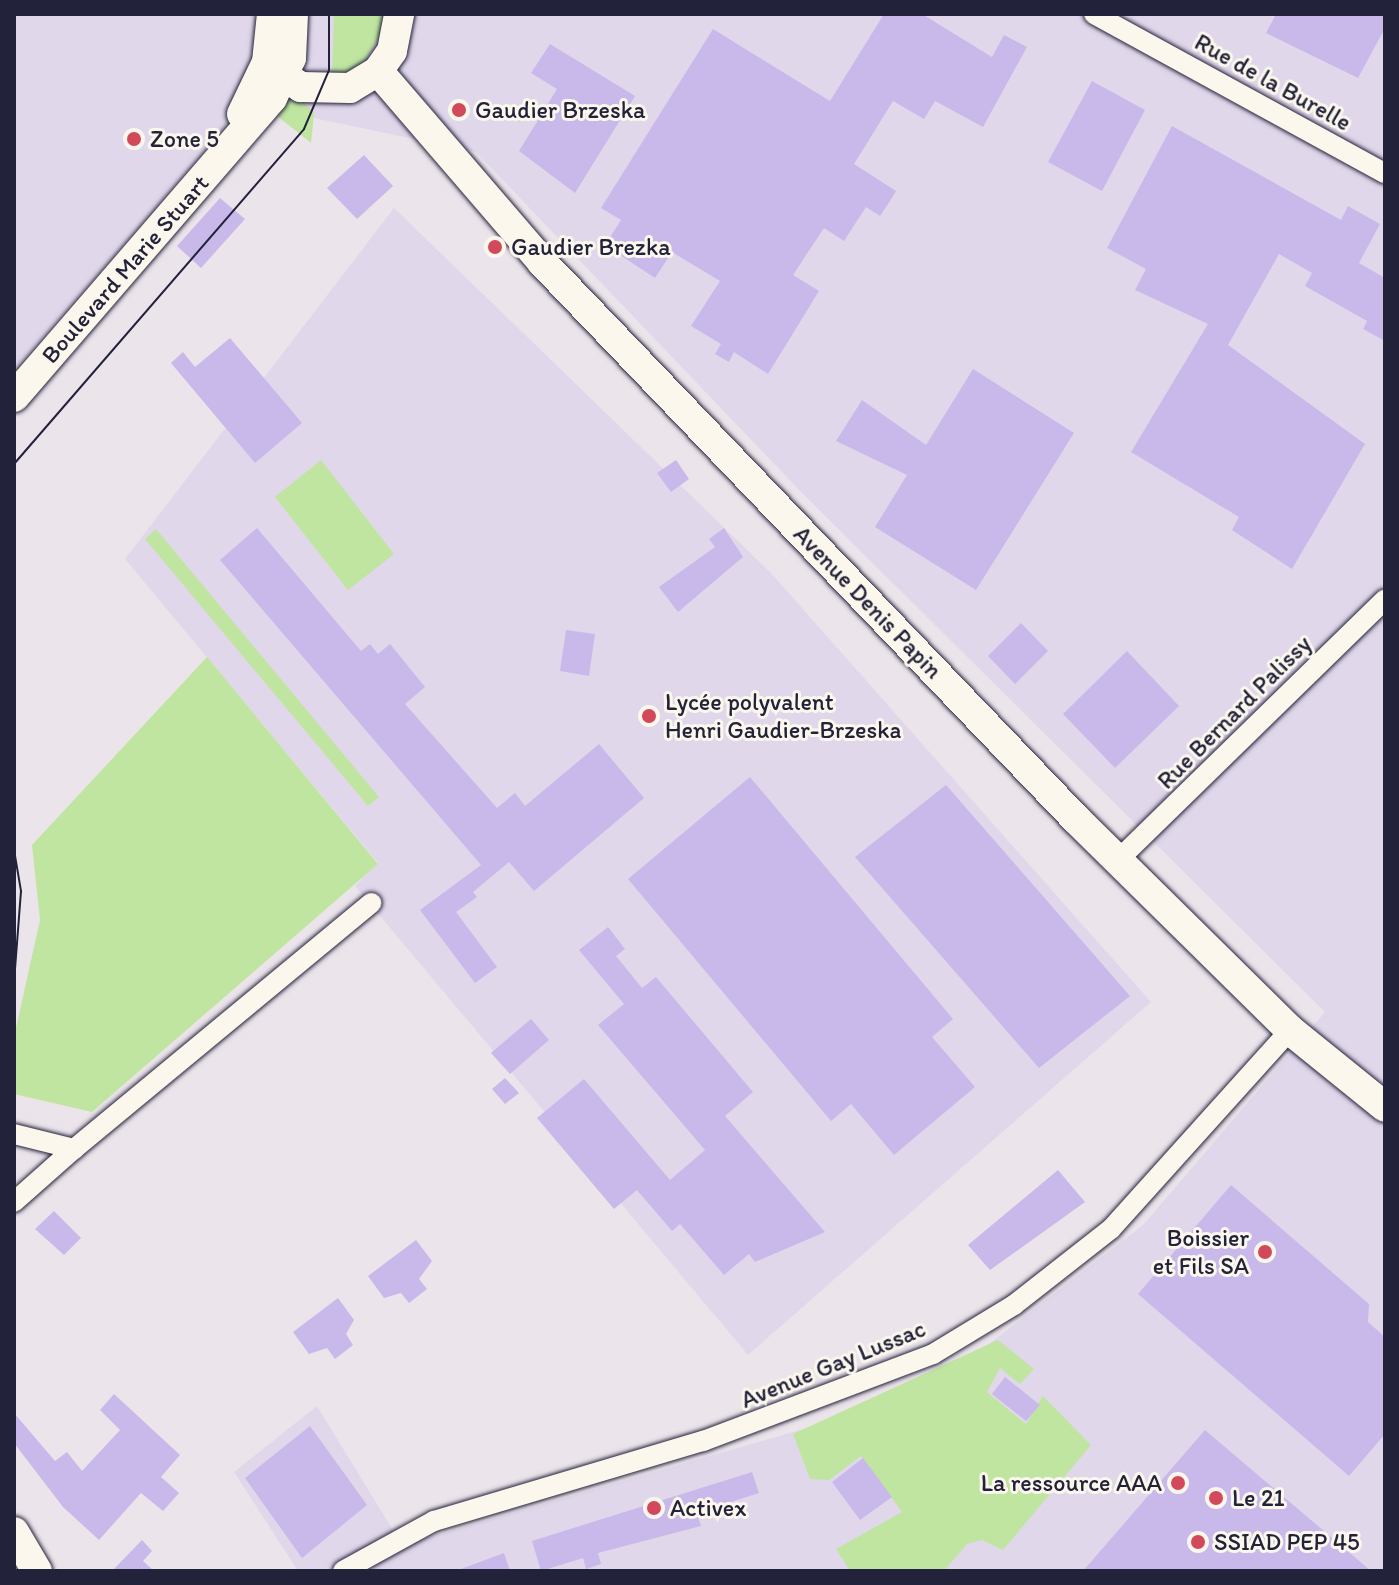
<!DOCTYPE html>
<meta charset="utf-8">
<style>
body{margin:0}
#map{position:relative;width:1399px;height:1585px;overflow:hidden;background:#ece4eb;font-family:Itim,sans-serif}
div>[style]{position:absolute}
.built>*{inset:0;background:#e1d7eb}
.green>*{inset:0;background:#bfe5a0}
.building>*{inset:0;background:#c8b9ea}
.roads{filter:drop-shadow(0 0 2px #22223b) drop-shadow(0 0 2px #22223b)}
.street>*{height:20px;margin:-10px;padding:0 10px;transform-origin:10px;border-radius:10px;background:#fbf7ec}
.secondary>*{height:30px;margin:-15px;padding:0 15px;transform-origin:15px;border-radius:15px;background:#fbf7ec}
.tram>*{height:2px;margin:-1px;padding:0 1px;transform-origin:1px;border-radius:1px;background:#22223b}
.dots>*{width:22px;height:22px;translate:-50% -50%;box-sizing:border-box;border:4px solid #fbf7ec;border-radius:50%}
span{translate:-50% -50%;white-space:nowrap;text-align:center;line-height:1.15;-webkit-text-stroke:6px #fbf7ec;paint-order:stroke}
.street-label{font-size:24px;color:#22223b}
.poi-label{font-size:24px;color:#22223b}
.left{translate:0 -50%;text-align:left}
.right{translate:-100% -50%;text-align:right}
.frame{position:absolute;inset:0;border:16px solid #22223b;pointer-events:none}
</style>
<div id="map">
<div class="built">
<i style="clip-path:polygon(14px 14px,1385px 14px,1385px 1571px,298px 1571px,234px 1472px,317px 1406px,402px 1545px,831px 1421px,989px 1344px,1143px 1225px,1325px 1012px,804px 495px,476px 152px,237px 102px,223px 130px,14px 370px)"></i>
<i style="clip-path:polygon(394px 208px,770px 572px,1151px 1002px,748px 1355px,355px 886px,378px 863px,125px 559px)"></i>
</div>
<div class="green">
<i style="clip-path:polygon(334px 14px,385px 14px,385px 26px,361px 68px,332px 79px)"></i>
<i style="clip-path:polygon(284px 101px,303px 102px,314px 113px,311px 143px,271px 111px)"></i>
<i style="clip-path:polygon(321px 460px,394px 554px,348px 590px,275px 497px)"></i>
<i style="clip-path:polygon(156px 529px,379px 797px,368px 806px,145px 539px)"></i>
<i style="clip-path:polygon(207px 657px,378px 864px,92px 1112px,14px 1094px,14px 1037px,40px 920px,32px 845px)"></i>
<i style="clip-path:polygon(998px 1340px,1034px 1369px,1020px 1384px,1000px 1368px,987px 1392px,1026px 1424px,1043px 1396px,1091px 1445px,1003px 1550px,982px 1540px,967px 1544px,944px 1571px,850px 1571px,836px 1549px,902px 1512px,861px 1456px,829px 1480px,810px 1479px,793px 1434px)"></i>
</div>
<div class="building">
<i style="clip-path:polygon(884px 14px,922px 14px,992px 57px,1004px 35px,1027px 47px,983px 127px,935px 101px,924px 119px,893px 101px,854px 164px,896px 191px,890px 201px,880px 216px,866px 207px,844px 241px,824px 228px,793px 275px,819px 291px,768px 374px,734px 352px,729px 362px,715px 354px,721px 344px,691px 326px,720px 281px,672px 252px,655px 278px,605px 245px,621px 220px,601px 208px,713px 29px,830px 101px)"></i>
<i style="clip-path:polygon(1276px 14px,1385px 14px,1385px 28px,1358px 78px,1266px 33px)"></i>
<i style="clip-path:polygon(550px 44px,635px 96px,575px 193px,519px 151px,557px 89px,531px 73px)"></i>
<i style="clip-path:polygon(1092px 81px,1145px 110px,1102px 191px,1048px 162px)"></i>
<i style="clip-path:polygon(1172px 126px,1341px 220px,1348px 206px,1380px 224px,1359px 263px,1385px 278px,1385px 341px,1363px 329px,1367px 321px,1305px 286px,1312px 273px,1279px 254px,1228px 345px,1365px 444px,1292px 569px,1232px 530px,1239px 517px,1131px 452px,1208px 324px,1135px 290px,1146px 269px,1107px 248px)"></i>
<i style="clip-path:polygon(364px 155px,393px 186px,357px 219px,327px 188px)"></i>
<i style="clip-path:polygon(220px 198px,245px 219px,201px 268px,177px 246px)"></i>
<i style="clip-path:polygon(230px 338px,302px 423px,255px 463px,171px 363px,183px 352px,195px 367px)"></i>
<i style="clip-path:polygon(973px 369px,1074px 433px,976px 590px,875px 527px,907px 475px,836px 441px,862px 400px,926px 445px)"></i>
<i style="clip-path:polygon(676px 460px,689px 479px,671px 492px,657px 473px)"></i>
<i style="clip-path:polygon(257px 528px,361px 651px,370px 644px,378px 654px,390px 644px,425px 687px,405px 704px,497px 808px,515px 793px,525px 806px,599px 744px,644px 798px,534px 891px,509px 862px,473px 892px,477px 897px,456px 912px,497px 967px,475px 983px,420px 910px,481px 865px,220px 560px)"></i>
<i style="clip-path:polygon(724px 528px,743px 557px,678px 612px,659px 587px,715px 547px,709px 539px)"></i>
<i style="clip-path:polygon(1021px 623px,1048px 651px,1015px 684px,988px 656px)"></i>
<i style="clip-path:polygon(566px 630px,595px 634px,589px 676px,560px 671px)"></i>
<i style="clip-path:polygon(1127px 651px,1179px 706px,1115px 768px,1063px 714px)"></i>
<i style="clip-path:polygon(750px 777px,953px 1019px,932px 1037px,975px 1087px,894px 1155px,851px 1104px,831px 1121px,628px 879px)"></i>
<i style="clip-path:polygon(946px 785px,1130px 996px,1039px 1068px,855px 857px)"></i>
<i style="clip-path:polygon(608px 927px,625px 949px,616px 956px,642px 988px,656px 977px,753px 1092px,725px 1116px,825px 1232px,755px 1262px,749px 1254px,724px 1275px,680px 1224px,672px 1231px,637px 1190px,614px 1209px,537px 1118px,584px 1079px,670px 1180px,705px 1150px,598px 1025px,624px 1004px,579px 950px)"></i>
<i style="clip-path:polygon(531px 1019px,549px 1040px,510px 1074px,491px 1053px)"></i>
<i style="clip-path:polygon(505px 1078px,519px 1093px,505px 1104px,492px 1089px)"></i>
<i style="clip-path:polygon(1058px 1170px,1085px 1202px,990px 1270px,968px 1245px)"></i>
<i style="clip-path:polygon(1231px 1185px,1369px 1304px,1368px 1322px,1385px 1337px,1385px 1434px,1349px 1476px,1138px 1294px)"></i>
<i style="clip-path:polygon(54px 1211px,81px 1238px,64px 1255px,35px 1229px)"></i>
<i style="clip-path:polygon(416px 1240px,432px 1261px,419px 1279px,427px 1289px,409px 1303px,401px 1293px,384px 1298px,368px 1276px)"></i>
<i style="clip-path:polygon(338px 1298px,354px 1320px,346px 1334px,353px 1345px,335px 1359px,327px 1348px,309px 1354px,293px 1332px)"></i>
<i style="clip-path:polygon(1005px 1377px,1040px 1405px,1026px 1421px,992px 1394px)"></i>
<i style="clip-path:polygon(114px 1394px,180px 1455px,161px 1477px,179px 1493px,163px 1511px,141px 1493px,99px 1540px,63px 1507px,14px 1443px,14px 1413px,55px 1461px,67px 1452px,82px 1471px,120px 1430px,100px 1410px)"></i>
<i style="clip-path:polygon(310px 1426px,367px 1505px,302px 1558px,245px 1478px)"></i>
<i style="clip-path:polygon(1205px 1430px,1371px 1571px,1083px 1571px)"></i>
<i style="clip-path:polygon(863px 1458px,892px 1497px,860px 1520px,832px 1482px)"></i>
<i style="clip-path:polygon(752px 1472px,759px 1493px,697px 1513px,701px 1526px,598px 1553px,601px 1564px,586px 1569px,583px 1558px,541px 1571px,532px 1541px)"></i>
<i style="clip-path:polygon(142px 1540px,152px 1551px,143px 1561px,154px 1571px,112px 1571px)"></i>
<i style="clip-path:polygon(504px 1553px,510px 1571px,461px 1571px,461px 1569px)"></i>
</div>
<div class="roads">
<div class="street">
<i style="left:1094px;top:14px;width:332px;rotate:28.7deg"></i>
<i style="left:1118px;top:860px;width:373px;rotate:-44.3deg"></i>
<i style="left:14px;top:1134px;width:62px;rotate:14deg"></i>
<i style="left:74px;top:1149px;width:386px;rotate:-39.6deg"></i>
<i style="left:14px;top:1202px;width:80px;rotate:-41.5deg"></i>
<i style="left:343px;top:1571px;width:104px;rotate:-28.8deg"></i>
<i style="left:434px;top:1521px;width:281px;rotate:-16.6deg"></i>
<i style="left:703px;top:1441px;width:246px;rotate:-20.7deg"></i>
<i style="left:933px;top:1354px;width:95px;rotate:-31.2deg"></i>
<i style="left:1014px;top:1305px;width:123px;rotate:-38.1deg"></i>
<i style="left:1111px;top:1229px;width:268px;rotate:-48deg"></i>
</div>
<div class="secondary">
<i style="left:270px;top:67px;width:37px;rotate:33deg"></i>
<i style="left:301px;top:87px;width:49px;rotate:1.2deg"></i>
<i style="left:350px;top:88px;width:33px;rotate:-31deg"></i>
<i style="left:378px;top:71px;width:24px;rotate:-55deg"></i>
<i style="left:392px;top:51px;width:38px;rotate:-79deg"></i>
<i style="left:378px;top:71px;width:252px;rotate:49.3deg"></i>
<i style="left:542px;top:262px;width:772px;rotate:46.21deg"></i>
<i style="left:1076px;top:819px;width:301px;rotate:44.6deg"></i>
<i style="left:1290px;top:1030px;width:122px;rotate:39deg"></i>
<i style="left:242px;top:114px;width:58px;rotate:-64.3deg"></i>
<i style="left:267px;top:62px;width:48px;rotate:-84.1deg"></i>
<i style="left:14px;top:397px;width:395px;rotate:-49.2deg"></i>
<i style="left:272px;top:98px;width:44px;rotate:-64.6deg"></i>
<i style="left:291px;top:58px;width:44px;rotate:-87.4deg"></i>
<i style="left:14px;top:1532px;width:45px;rotate:59.5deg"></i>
</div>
</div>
<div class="tram">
<i style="left:14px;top:464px;width:443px;rotate:-49.1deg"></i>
<i style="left:304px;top:129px;width:64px;rotate:-67deg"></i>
<i style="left:329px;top:70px;width:56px;rotate:-90deg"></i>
<i style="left:14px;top:850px;width:42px;rotate:80.3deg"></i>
<i style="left:21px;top:891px;width:91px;rotate:94.4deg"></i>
</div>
<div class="dots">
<i style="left:459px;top:110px;background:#d1495b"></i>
<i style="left:134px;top:139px;background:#d1495b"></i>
<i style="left:495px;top:247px;background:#d1495b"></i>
<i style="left:649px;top:716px;background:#d1495b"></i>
<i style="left:1265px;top:1252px;background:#d1495b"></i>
<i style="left:1178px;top:1483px;background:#d1495b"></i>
<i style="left:1216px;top:1498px;background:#d1495b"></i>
<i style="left:654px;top:1508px;background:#d1495b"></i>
<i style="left:1198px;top:1542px;background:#d1495b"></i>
</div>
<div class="street-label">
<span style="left:1273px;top:82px;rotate:29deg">Rue de la Burelle</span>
<span style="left:125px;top:269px;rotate:-49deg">Boulevard Marie Stuart</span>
<span style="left:868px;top:602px;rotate:46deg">Avenue Denis Papin</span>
<span style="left:1234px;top:712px;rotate:-45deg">Rue Bernard Palissy</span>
<span style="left:833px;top:1364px;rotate:-22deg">Avenue Gay Lussac</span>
</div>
<div class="poi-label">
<span class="left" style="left:475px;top:110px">Gaudier Brzeska</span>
<span class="left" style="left:150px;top:139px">Zone 5</span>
<span class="left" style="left:511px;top:247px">Gaudier Brezka</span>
<span class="left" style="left:665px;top:716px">Lycée polyvalent<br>Henri Gaudier-Brzeska</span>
<span class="right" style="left:1249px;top:1252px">Boissier<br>et Fils SA</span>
<span class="right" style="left:1162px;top:1483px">La ressource AAA</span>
<span class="left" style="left:1232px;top:1498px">Le 21</span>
<span class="left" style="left:670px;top:1508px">Activex</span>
<span class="left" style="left:1214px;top:1542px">SSIAD PEP 45</span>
</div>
<div class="frame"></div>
</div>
